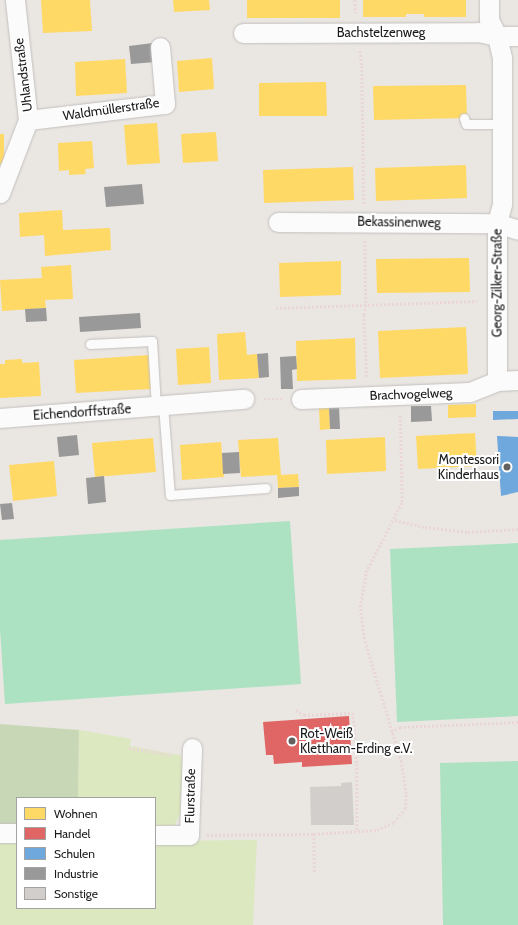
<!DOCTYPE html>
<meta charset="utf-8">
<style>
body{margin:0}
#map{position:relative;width:518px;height:925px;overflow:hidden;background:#eae6e2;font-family:Cabin,sans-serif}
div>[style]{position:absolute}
.grass>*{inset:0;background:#dce8bf}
.forest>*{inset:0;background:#c8d8b6}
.pitch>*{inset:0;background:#ace2c2}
.homes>*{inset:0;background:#ffd966}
.shops>*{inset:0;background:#e06666}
.schools>*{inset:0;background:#6fa8dc}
.industry>*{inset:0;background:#999}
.building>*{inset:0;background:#d2cecb}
.path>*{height:2.5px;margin-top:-1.25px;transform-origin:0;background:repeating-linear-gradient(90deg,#ead6d7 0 2px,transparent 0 4px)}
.roads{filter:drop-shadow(0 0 1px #c2c0be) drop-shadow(0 0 1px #c2c0be)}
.lane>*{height:9px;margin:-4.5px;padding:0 4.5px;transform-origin:4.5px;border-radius:4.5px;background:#fcfbfb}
.street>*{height:19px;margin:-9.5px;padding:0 9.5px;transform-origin:9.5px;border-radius:9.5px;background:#fcfbfb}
.dots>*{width:11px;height:11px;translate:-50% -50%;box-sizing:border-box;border:2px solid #fff;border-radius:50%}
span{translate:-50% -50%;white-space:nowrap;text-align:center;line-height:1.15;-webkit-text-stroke:4px #fff;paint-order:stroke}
.street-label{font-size:13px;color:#1a1a1a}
.poi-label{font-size:13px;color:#1a1a1a}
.right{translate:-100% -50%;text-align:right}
.left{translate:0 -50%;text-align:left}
.legend{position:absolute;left:16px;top:797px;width:140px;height:112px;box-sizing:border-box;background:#fff;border:1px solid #a3a3a3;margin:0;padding:5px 7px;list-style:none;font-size:12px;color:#1a1a1a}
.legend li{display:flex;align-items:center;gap:8px;height:20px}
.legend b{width:20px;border:1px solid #a3a3a3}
</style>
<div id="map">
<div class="grass">
<i style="clip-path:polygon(79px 730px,131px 739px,130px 746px,179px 755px,183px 758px,182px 810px,175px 825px,168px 829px,155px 831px,155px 798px,78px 798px)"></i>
<i style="clip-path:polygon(0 838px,17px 838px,17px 908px,155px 908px,155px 841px,257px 840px,253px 925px,0 925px)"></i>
</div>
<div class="forest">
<i style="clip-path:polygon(0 724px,79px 730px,78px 798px,17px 798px,17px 829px,0 828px)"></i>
</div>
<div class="pitch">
<i style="clip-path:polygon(290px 521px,301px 684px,5px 704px,0 629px,0 540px)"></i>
<i style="clip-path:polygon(518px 543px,518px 716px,397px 722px,390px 549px)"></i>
<i style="clip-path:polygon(518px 761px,518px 925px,443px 925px,440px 763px)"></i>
</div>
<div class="homes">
<i style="clip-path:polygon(41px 0,90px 0,92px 31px,43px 33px)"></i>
<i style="clip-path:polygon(173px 0,209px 0,210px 10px,174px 12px)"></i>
<i style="clip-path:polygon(247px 0,340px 0,340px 18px,247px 18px)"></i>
<i style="clip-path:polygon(363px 0,466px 0,466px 17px,424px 17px,424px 14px,406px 14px,406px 17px,363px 17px)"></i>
<i style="clip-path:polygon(212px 58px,214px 89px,179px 92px,177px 61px)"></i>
<i style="clip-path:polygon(125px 59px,127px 93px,76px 96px,75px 62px)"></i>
<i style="clip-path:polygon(326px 82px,327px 116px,259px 116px,259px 83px)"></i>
<i style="clip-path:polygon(466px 85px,467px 118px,374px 120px,373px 86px)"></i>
<i style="clip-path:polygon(157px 123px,160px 163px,127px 165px,124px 125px)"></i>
<i style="clip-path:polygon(216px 132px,218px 161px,183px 163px,181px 134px)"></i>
<i style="clip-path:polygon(0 134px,4px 134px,4px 164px,0 164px)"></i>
<i style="clip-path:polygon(92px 141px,94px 168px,85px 169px,86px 174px,69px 175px,69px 170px,59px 171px,58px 143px)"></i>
<i style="clip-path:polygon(466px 165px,467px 198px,376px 201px,375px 168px)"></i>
<i style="clip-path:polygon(353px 167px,354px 200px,264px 203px,263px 170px)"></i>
<i style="clip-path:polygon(62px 210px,63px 230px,110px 228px,111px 250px,45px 256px,44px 235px,20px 237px,19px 213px)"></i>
<i style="clip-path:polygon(469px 258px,470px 292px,377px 293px,376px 259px)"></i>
<i style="clip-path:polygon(341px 261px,341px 295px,280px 297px,279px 263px)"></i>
<i style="clip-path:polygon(71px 265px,73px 299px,45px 300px,46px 308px,2px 311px,0 280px,42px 278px,41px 267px)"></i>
<i style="clip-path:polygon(466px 327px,468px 374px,380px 378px,378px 331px)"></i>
<i style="clip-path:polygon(245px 332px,247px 355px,257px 354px,259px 378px,219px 380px,217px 334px)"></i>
<i style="clip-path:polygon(355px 338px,356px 379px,297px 381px,296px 341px)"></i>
<i style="clip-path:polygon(209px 347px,211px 383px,178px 385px,176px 349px)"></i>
<i style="clip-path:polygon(149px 355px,151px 389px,76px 393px,74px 360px)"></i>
<i style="clip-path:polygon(22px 359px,22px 363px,39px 362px,41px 396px,0 398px,0 364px,5px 364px,5px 360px)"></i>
<i style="clip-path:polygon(476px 404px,476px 417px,448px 418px,448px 405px)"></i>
<i style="clip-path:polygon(329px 407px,330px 429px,320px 430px,319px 408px)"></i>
<i style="clip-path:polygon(475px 433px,477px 466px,418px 469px,416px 436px)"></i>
<i style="clip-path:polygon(385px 437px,386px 471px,327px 474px,326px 440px)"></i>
<i style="clip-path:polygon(153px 438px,156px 472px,95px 477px,92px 443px)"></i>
<i style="clip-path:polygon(278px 438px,281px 475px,298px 474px,299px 487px,278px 488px,277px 475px,241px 477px,238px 440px)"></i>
<i style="clip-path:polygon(221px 442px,224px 477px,182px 480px,180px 445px)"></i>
<i style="clip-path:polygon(54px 461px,57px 496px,13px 501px,9px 465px)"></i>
</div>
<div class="shops">
<i style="clip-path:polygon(349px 716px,352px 764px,302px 767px,302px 762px,274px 764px,273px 755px,266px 755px,263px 722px)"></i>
</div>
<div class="schools">
<i style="clip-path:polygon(493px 411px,518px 411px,518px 419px,493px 420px)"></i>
<i style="clip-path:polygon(497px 436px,518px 437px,518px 492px,501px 496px)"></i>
</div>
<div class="industry">
<i style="clip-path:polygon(153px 43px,155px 62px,131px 64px,129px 46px)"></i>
<i style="clip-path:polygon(142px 184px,144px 204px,106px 207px,104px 187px)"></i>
<i style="clip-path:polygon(46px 308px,47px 321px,26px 322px,25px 309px)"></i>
<i style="clip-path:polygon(140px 313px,141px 328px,80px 332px,79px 317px)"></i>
<i style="clip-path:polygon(268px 353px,269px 377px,259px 378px,257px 354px)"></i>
<i style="clip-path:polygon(296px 356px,297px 369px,292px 370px,293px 389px,281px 389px,280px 357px)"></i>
<i style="clip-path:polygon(411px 406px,431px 406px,432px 421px,411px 422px)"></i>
<i style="clip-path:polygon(329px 407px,339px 407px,340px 429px,330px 429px)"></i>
<i style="clip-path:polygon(77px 435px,79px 455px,59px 457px,57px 437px)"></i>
<i style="clip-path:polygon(239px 452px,240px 473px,223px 474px,222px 453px)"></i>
<i style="clip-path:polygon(104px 476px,106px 502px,88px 504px,86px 478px)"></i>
<i style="clip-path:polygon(299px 487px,299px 496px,278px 498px,278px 488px)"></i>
<i style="clip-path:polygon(12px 503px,14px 519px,2px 520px,0 504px)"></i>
</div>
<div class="building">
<i style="clip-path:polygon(352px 782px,354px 825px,311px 825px,310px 787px,341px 786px,341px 783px)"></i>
</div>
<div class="path">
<i style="left:355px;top:0;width:13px;rotate:86deg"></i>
<i style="left:360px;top:51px;width:15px;rotate:82deg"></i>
<i style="left:362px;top:66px;width:138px;rotate:89.2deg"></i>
<i style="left:365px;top:241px;width:64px;rotate:89.1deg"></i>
<i style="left:366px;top:305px;width:10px;rotate:101deg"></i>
<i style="left:364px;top:315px;width:63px;rotate:87.3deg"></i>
<i style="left:276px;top:308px;width:201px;rotate:-2deg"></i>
<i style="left:264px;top:399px;width:19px"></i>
<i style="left:395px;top:520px;width:31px;rotate:13deg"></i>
<i style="left:425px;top:527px;width:43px;rotate:6.6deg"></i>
<i style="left:468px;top:532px;width:50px;rotate:-3.4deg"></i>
<i style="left:296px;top:710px;width:9px;rotate:32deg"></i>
<i style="left:304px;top:715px;width:49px;rotate:-2.3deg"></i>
<i style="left:353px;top:713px;width:51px;rotate:85.5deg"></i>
<i style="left:357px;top:764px;width:67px;rotate:90deg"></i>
<i style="left:391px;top:732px;width:10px;rotate:-29deg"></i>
<i style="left:400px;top:727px;width:118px;rotate:-2.4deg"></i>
<i style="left:129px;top:748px;width:44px;rotate:9.2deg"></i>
<i style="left:314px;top:834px;width:39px;rotate:89deg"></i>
<i style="left:207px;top:835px;width:107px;rotate:-0.5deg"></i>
<i style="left:314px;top:834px;width:63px;rotate:-3.6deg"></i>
<i style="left:377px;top:830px;width:19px;rotate:-25deg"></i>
<i style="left:394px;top:822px;width:17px;rotate:-50deg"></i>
<i style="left:405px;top:809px;width:15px;rotate:-86deg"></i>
<i style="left:406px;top:794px;width:32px;rotate:-99deg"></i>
<i style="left:401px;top:762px;width:128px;rotate:-106.7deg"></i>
<i style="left:364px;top:639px;width:32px;rotate:-97deg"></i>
<i style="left:360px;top:607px;width:36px;rotate:-80deg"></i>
<i style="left:366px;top:572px;width:79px;rotate:-62.8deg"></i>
<i style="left:402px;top:502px;width:89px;rotate:-91.3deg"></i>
</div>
<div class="roads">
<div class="lane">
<i style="left:464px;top:118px;width:6px;rotate:72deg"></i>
<i style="left:466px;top:124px;width:37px"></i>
<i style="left:90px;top:344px;width:62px;rotate:-2.8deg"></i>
<i style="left:152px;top:341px;width:65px;rotate:86.5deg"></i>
<i style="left:163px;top:405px;width:90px;rotate:85.6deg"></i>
<i style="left:170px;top:495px;width:96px;rotate:-4.2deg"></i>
</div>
<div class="street">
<i style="left:489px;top:0;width:20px;rotate:90deg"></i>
<i style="left:489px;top:20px;width:18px;rotate:63deg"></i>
<i style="left:497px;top:36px;width:23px;rotate:77deg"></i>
<i style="left:502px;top:58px;width:146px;rotate:90deg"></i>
<i style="left:502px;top:204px;width:20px;rotate:105deg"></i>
<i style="left:497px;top:223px;width:158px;rotate:90deg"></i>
<i style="left:243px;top:33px;width:235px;rotate:-0.2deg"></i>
<i style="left:478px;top:32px;width:19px;rotate:12deg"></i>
<i style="left:497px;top:36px;width:21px"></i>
<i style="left:28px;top:120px;width:138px;rotate:-6.7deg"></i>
<i style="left:165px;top:104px;width:57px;rotate:-95deg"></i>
<i style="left:0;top:193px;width:78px;rotate:-69deg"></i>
<i style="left:28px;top:120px;width:121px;rotate:-96.2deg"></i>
<i style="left:278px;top:222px;width:219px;rotate:0.3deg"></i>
<i style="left:497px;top:223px;width:22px;rotate:18deg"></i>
<i style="left:301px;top:399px;width:169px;rotate:-2.4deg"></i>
<i style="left:470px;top:392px;width:29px;rotate:-22deg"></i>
<i style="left:497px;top:381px;width:21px;rotate:-3deg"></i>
<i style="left:0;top:418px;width:245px;rotate:-4.5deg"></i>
<i style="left:0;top:833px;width:17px"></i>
<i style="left:155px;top:835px;width:34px"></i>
<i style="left:189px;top:835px;width:87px;rotate:-88deg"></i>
</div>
</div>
<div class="dots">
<i style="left:507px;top:467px;background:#636160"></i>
<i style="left:292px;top:741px;background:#636160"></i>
</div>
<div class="street-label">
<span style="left:381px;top:32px">Bachstelzenweg</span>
<span style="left:23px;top:75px;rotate:-97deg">Uhlandstraße</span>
<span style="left:111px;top:109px;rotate:-8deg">Waldmüllerstraße</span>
<span style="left:399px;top:222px;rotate:1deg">Bekassinenweg</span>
<span style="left:497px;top:283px;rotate:-90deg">Georg-Zilker-Straße</span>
<span style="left:411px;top:394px;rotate:-2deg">Brachvogelweg</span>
<span style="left:82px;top:412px;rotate:-4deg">Eichendorffstraße</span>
<span style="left:190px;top:796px;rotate:-89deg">Flurstraße</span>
</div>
<div class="poi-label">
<span class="right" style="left:499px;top:467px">Montessori<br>Kinderhaus</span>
<span class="left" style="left:300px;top:741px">Rot-Weiß<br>Klettham-Erding e.V.</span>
</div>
<ul class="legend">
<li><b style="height:11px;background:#ffd966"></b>Wohnen</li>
<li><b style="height:11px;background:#e06666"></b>Handel</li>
<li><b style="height:11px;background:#6fa8dc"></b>Schulen</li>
<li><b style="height:11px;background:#999"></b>Industrie</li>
<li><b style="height:11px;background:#d2cecb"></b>Sonstige</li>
</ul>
</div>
